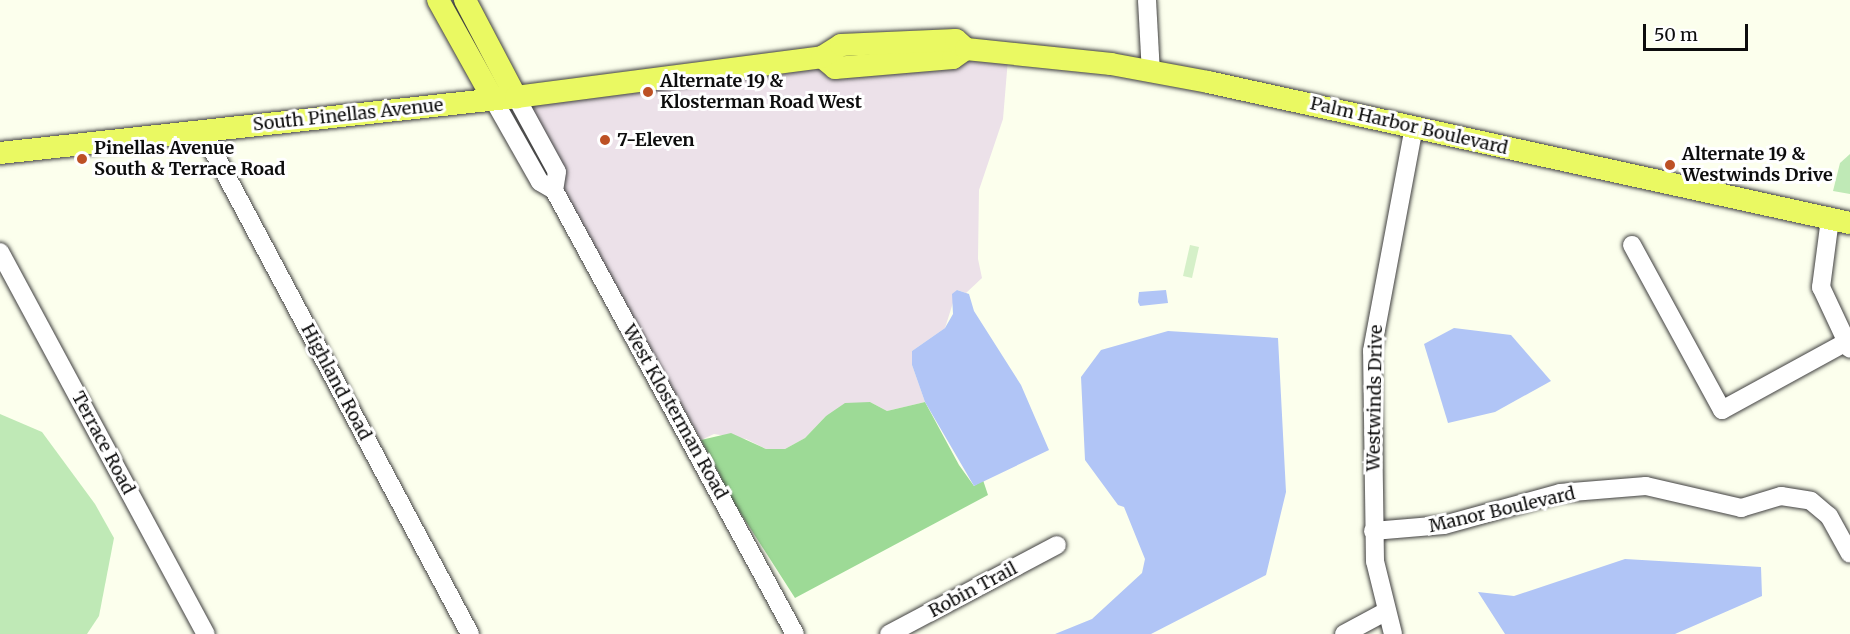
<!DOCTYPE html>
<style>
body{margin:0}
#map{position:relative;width:1850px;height:634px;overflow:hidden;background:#fcffed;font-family:Merriweather,serif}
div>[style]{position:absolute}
.industrial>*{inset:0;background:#ece1e9}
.green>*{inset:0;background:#bfe9b6}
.forest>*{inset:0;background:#9dda96}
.pitch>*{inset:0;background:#d5f0c8}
.water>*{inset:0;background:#b1c5f6}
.roads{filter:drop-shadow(0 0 2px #404040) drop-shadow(0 0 2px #404040)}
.minor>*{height:18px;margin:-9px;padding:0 9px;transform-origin:9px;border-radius:9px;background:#fff}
.major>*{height:22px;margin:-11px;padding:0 11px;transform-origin:11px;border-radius:11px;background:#eaf962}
.dots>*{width:16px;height:16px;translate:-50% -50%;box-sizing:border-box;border:3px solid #fff;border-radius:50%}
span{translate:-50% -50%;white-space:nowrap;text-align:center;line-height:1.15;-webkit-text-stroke:6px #fff;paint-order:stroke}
.poi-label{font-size:18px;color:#0d0d0d;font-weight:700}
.left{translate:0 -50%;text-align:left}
.street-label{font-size:18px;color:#0d0d0d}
.scale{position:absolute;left:1643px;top:24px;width:105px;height:27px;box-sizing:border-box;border:3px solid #0d0d0d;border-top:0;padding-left:8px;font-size:18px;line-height:21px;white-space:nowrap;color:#0d0d0d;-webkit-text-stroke:4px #fff;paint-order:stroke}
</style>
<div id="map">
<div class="industrial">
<i style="clip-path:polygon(1008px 59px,1003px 119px,979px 190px,978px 259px,982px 278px,966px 293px,957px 290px,945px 328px,912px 351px,912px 365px,925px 402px,887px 411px,870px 402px,826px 416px,805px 438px,785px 449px,766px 449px,746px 439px,714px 434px,701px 440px,563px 190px,529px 102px,843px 63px)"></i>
</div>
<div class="green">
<i style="clip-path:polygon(1850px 154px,1850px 194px,1833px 191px,1840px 163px)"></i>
<i style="clip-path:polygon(0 414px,42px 432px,95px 504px,114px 538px,99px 616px,87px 634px,0 634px)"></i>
</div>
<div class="forest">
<i style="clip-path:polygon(870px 402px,887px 411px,925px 402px,959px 465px,974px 486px,983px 480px,988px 495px,795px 598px,736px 506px,701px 440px,731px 433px,766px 449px,785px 449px,805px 438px,826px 416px,845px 403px)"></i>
</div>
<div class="pitch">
<i style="clip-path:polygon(1190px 245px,1199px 247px,1192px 278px,1183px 276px)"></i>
</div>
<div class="water">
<i style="clip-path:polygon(957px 290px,969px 294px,974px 311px,1021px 385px,1049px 450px,974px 486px,925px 402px,912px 365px,912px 351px,945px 328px,953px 314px,952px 294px)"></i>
<i style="clip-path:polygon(1166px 290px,1168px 303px,1140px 306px,1138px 302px,1139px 292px)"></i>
<i style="clip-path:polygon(1454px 328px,1511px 335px,1551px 381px,1495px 412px,1448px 423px,1424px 344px)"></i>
<i style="clip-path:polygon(1168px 331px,1278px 338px,1286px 492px,1266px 575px,1151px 634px,1055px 634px,1092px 619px,1142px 573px,1145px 559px,1124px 507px,1118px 505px,1085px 460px,1081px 377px,1101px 350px)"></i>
<i style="clip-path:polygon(1625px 559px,1761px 567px,1762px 596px,1675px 634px,1505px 634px,1478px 592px,1514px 596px)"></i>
</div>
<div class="roads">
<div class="minor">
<i style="left:1147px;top:0;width:73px;rotate:86.9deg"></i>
<i style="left:516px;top:97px;width:85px;rotate:61.3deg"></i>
<i style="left:557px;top:172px;width:18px;rotate:99deg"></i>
<i style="left:493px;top:99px;width:95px;rotate:60.5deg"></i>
<i style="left:540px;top:182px;width:16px;rotate:30deg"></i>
<i style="left:554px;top:190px;width:505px;rotate:61.51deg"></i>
<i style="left:202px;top:130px;width:571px;rotate:62deg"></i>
<i style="left:1830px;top:219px;width:69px;rotate:97.5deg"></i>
<i style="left:1821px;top:287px;width:68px;rotate:64.9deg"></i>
<i style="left:1632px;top:245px;width:188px;rotate:61.4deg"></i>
<i style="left:1722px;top:410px;width:141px;rotate:-28.7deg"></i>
<i style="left:0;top:252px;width:434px;rotate:61.7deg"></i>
<i style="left:1373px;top:531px;width:71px;rotate:-4.8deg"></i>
<i style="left:1444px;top:525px;width:120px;rotate:-15.4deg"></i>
<i style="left:1560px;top:493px;width:86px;rotate:-4.7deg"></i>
<i style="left:1646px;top:486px;width:98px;rotate:13deg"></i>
<i style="left:1741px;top:508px;width:42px;rotate:-16.7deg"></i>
<i style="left:1781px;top:496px;width:30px;rotate:9deg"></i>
<i style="left:1811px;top:501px;width:23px;rotate:40deg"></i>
<i style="left:1829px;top:516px;width:43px;rotate:61.1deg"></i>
<i style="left:889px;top:634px;width:190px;rotate:-27.9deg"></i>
<i style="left:1344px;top:634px;width:47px;rotate:-28.2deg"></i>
<i style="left:1393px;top:634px;width:75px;rotate:-103.9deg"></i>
<i style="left:1375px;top:561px;width:210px;rotate:-90.8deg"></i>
<i style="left:1372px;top:351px;width:228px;rotate:-79.4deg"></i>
</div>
<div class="major">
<i style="left:438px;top:0;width:113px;rotate:60.9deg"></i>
<i style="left:465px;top:0;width:110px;rotate:62.3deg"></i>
<i style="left:822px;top:57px;width:17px;rotate:40deg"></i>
<i style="left:835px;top:68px;width:118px;rotate:-4.8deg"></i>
<i style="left:953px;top:58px;width:16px;rotate:-35deg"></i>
<i style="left:0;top:153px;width:519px;rotate:-6.19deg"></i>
<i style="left:516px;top:97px;width:309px;rotate:-7.4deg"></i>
<i style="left:822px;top:57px;width:22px;rotate:-32deg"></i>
<i style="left:841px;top:45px;width:115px;rotate:-2.5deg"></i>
<i style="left:956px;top:40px;width:13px;rotate:42deg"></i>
<i style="left:966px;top:49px;width:146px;rotate:5.9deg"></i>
<i style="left:1111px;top:64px;width:99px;rotate:10.5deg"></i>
<i style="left:1208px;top:82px;width:657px;rotate:12.39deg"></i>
</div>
</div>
<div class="dots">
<i style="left:648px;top:92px;background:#bd5124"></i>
<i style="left:605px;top:140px;background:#bd5124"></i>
<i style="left:82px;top:159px;background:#bd5124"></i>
<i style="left:1670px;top:165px;background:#bd5124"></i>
</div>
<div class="poi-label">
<span class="left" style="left:660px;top:92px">Alternate 19 &amp;<br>Klosterman Road West</span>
<span class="left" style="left:617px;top:140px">7-Eleven</span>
<span class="left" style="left:94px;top:159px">Pinellas Avenue<br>South &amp; Terrace Road</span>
<span class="left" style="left:1682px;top:165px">Alternate 19 &amp;<br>Westwinds Drive</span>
</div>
<div class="street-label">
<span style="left:348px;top:115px;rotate:-6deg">South Pinellas Avenue</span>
<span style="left:1409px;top:126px;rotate:13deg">Palm Harbor Boulevard</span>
<span style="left:336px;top:382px;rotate:62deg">Highland Road</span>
<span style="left:1375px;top:398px;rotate:-89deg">Westwinds Drive</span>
<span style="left:675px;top:412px;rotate:61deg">West Klosterman Road</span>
<span style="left:103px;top:443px;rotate:62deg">Terrace Road</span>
<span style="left:1502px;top:510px;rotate:-13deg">Manor Boulevard</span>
<span style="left:973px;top:590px;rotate:-28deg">Robin Trail</span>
</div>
<div class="scale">50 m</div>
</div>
